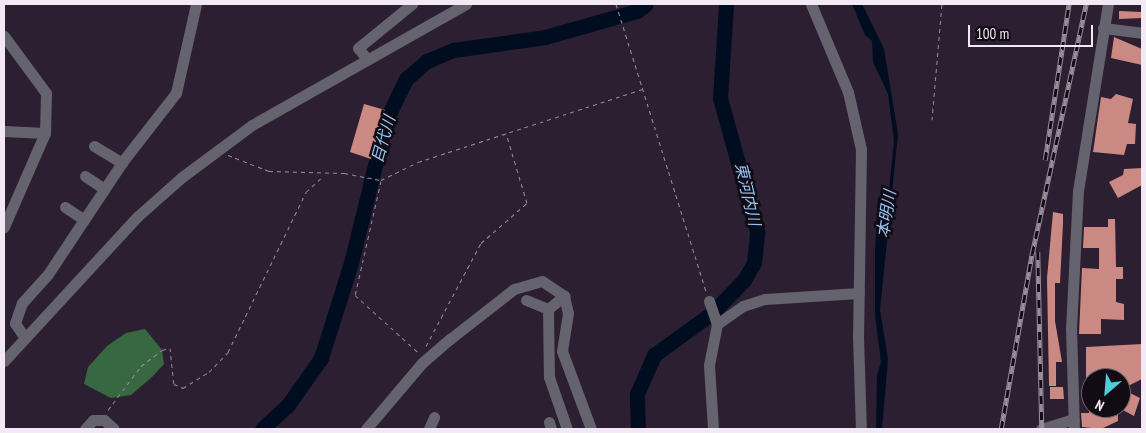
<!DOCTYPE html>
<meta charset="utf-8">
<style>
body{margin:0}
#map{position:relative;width:1146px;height:433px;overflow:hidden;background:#2c1f31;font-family:"PT Sans Narrow","Noto Sans JP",sans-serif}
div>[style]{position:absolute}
.forest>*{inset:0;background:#376841}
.water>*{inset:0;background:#000d20}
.river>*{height:15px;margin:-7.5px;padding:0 7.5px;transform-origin:7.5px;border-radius:7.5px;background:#000d20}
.building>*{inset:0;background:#cb8983}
.path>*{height:1px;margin-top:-0.5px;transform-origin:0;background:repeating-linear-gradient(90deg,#968c9a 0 4px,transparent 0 8px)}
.minor>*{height:11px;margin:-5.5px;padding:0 5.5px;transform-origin:5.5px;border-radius:5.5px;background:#64636e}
.rail>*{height:4.5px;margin-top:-2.25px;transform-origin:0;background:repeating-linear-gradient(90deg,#110b13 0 8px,#988d9c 0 16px);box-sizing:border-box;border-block:1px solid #988d9c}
span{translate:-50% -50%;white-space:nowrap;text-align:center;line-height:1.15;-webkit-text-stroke:5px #110b13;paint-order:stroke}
.water-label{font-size:16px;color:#93c7f9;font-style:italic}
.frame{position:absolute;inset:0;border:5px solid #f2e9f5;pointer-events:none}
.north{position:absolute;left:1081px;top:368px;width:50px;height:50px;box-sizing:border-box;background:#110b13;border:1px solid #6b646d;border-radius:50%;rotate:207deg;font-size:14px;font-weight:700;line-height:20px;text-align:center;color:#f2e9f5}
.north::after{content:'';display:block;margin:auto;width:18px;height:22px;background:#52cbd8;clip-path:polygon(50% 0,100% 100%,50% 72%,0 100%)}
.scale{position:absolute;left:968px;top:25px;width:125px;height:22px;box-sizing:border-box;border:2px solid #f2e9f5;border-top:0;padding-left:6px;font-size:15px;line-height:18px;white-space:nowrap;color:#f2e9f5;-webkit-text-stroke:4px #110b13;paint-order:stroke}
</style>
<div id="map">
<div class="forest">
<i style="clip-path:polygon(145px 329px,162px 350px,164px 364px,152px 377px,131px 395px,111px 398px,84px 384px,88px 367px,107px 346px,126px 333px)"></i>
</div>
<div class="water">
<i style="clip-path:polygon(852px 4px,862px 4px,884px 49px,898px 134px,880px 310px,888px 359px,882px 429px,876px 429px,877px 375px,881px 362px,875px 315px,875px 250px,878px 197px,884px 200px,880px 192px,887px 194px,889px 190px,894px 141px,888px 94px,873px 62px,872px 41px,865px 35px)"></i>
</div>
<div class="river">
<i style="left:262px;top:429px;width:35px;rotate:-43deg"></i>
<i style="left:288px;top:405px;width:57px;rotate:-54.9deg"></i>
<i style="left:321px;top:358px;width:100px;rotate:-72.5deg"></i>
<i style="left:351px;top:263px;width:147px;rotate:-76.2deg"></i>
<i style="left:386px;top:120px;width:46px;rotate:-64deg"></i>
<i style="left:406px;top:79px;width:28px;rotate:-41deg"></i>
<i style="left:427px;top:61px;width:28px;rotate:-23deg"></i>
<i style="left:453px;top:50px;width:93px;rotate:-8deg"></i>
<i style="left:545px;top:37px;width:96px;rotate:-15.8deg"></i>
<i style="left:637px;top:11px;width:11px;rotate:-38deg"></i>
<i style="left:638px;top:429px;width:35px;rotate:-92deg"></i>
<i style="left:637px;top:394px;width:43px;rotate:-66.4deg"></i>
<i style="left:654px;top:355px;width:72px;rotate:-35.9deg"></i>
<i style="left:712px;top:313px;width:46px;rotate:-45.9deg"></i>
<i style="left:744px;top:280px;width:20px;rotate:-60deg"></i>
<i style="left:754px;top:263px;width:31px;rotate:-84deg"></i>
<i style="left:757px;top:232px;width:139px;rotate:-105.4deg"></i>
<i style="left:720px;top:98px;width:94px;rotate:-86.3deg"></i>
</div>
<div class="building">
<i style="clip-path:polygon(1119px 11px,1142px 12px,1142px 18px,1119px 19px)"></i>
<i style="clip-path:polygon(1114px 37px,1142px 49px,1142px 65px,1111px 58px)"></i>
<i style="clip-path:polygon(1116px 94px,1133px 99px,1128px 123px,1136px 124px,1135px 144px,1127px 144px,1124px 155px,1093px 152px,1101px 97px,1111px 99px)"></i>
<i style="clip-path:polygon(364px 104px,385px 110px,371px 159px,350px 152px)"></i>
<i style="clip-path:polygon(1142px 168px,1142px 185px,1118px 198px,1109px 182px,1123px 175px,1124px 169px)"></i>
<i style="clip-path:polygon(1053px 212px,1063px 214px,1063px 224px,1060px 283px,1055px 283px,1055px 321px,1062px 362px,1056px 362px,1056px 386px,1049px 386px,1047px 278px)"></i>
<i style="clip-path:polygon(1108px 219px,1115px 219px,1116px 267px,1123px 267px,1123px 279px,1116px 279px,1116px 302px,1124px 304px,1124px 320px,1101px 319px,1101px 334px,1079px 334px,1082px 268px,1099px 269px,1099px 248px,1083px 248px,1084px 227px,1108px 227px)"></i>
<i style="clip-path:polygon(1142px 344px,1142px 379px,1122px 389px,1140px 398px,1134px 416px,1121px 409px,1121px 378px,1086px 378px,1086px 347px)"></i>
<i style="clip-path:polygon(1050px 387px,1063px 387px,1064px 399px,1050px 399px)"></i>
<i style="clip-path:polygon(1089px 408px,1118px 409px,1118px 421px,1101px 429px,1082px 427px,1081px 413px,1089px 413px)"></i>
</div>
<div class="path">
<i style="left:616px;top:4px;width:301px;rotate:72.6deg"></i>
<i style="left:932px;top:120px;width:116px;rotate:-85.1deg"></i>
<i style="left:228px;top:155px;width:44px;rotate:21.3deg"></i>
<i style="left:269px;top:171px;width:75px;rotate:1.5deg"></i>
<i style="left:344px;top:173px;width:38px;rotate:11deg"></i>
<i style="left:381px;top:180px;width:41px;rotate:-25.9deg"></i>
<i style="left:418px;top:162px;width:237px;rotate:-18deg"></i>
<i style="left:381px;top:181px;width:117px;rotate:102.8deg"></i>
<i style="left:355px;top:295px;width:86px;rotate:42.2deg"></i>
<i style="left:426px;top:346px;width:117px;rotate:-61.9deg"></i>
<i style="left:481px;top:243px;width:61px;rotate:-41deg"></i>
<i style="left:527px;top:203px;width:73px;rotate:-106.7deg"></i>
<i style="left:108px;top:410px;width:55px;rotate:-53.1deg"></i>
<i style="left:141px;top:366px;width:26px;rotate:-37deg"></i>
<i style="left:162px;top:350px;width:8px;rotate:-14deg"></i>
<i style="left:170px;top:348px;width:36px;rotate:84deg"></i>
<i style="left:174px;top:384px;width:10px;rotate:24deg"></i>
<i style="left:183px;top:388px;width:31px;rotate:-32deg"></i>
<i style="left:209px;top:372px;width:28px;rotate:-46deg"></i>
<i style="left:228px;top:352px;width:178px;rotate:-64deg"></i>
<i style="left:306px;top:192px;width:23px;rotate:-43deg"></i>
</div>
<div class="minor">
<i style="left:811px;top:4px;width:95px;rotate:67.2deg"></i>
<i style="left:848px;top:92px;width:58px;rotate:77.2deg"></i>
<i style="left:861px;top:149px;width:187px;rotate:90.9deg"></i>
<i style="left:858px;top:336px;width:93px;rotate:88.2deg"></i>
<i style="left:1103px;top:28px;width:39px;rotate:7deg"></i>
<i style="left:4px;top:36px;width:71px;rotate:53.6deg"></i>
<i style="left:46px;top:93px;width:40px;rotate:91.4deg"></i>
<i style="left:45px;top:133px;width:103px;rotate:113.6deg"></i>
<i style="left:367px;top:59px;width:14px;rotate:-129deg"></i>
<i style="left:358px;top:48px;width:70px;rotate:-39.2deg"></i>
<i style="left:4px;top:131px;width:41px;rotate:2.8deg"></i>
<i style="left:94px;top:146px;width:33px;rotate:31deg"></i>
<i style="left:85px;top:176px;width:23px;rotate:34deg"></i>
<i style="left:65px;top:207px;width:23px;rotate:34deg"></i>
<i style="left:526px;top:300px;width:24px;rotate:22deg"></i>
<i style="left:548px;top:309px;width:21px;rotate:-39deg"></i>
<i style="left:709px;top:301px;width:24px;rotate:71deg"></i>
<i style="left:717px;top:324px;width:42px;rotate:101deg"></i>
<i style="left:709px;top:365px;width:64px;rotate:86.4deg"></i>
<i style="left:548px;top:309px;width:68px;rotate:89.2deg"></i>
<i style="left:549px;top:377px;width:55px;rotate:70.9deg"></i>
<i style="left:717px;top:324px;width:32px;rotate:-35deg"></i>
<i style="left:743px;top:306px;width:23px;rotate:-18deg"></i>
<i style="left:765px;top:299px;width:94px;rotate:-3.7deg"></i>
<i style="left:25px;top:338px;width:18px;rotate:-124deg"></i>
<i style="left:15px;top:323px;width:21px;rotate:-71deg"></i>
<i style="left:22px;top:303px;width:39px;rotate:-48deg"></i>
<i style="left:48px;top:274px;width:136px;rotate:-56.4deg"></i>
<i style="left:123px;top:161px;width:86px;rotate:-52.1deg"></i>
<i style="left:176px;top:93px;width:91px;rotate:-77.3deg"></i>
<i style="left:4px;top:361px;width:197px;rotate:-47.3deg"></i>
<i style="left:138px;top:216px;width:59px;rotate:-41.6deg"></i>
<i style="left:182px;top:177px;width:87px;rotate:-36.6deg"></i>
<i style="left:252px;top:125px;width:246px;rotate:-29.5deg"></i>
<i style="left:549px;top:422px;width:7px;rotate:74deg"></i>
<i style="left:85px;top:429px;width:12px;rotate:-48deg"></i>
<i style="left:93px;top:420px;width:11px"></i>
<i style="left:104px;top:420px;width:13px;rotate:42deg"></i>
<i style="left:366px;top:429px;width:87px;rotate:-49.7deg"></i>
<i style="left:422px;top:363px;width:37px;rotate:-41deg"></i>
<i style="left:450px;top:339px;width:81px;rotate:-38deg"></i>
<i style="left:514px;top:289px;width:29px;rotate:-16deg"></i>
<i style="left:542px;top:281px;width:27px;rotate:34deg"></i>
<i style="left:564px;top:296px;width:17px;rotate:77deg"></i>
<i style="left:568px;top:313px;width:38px;rotate:99deg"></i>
<i style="left:562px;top:351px;width:83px;rotate:69.6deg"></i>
<i style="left:429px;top:429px;width:13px;rotate:-67deg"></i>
<i style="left:1041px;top:429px;width:34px;rotate:-17deg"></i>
<i style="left:1074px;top:429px;width:100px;rotate:-91.7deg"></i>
<i style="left:1071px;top:329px;width:138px;rotate:-87.1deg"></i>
<i style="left:1078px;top:191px;width:189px;rotate:-80.9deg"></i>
</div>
<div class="rail">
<i style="left:1045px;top:160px;width:158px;rotate:-81.3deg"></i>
<i style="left:1038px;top:252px;width:177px;rotate:88.7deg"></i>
<i style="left:1001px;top:429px;width:178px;rotate:-80deg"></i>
<i style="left:1032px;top:254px;width:256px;rotate:-77.8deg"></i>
</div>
<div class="water-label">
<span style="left:383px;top:139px;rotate:-74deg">目代川</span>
<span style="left:748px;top:194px;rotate:77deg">東河内川</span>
<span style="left:886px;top:214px;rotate:-81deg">本明川</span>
</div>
<div class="frame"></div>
<div class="north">N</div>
<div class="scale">100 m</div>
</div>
